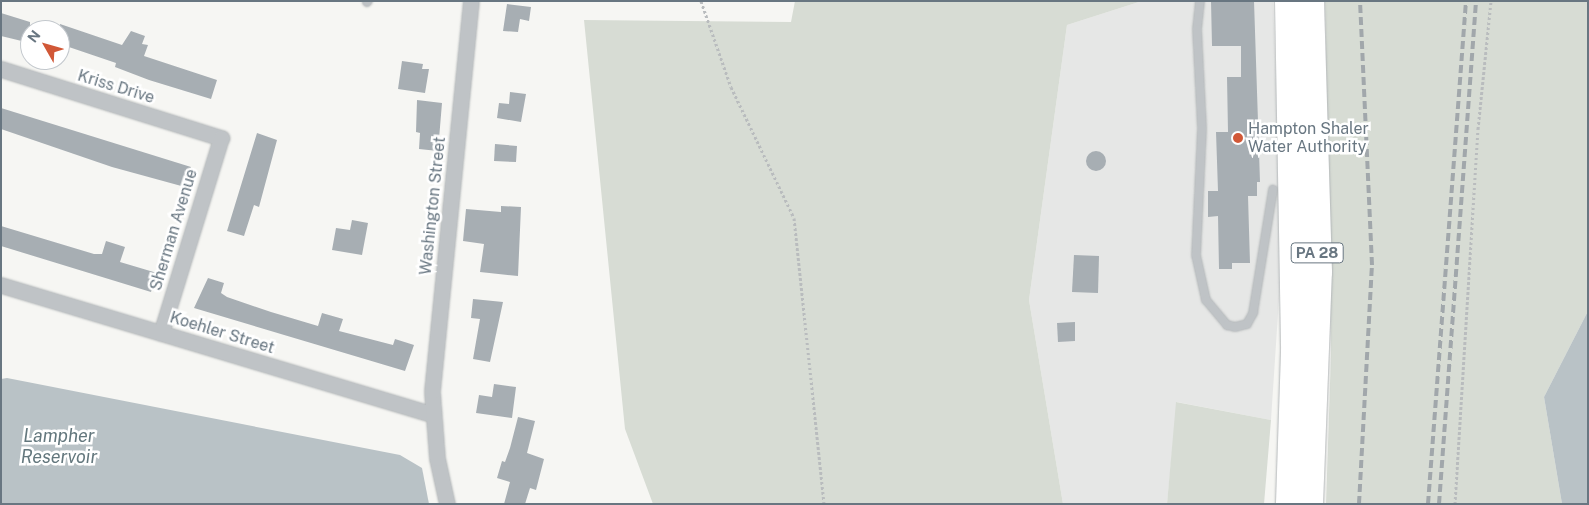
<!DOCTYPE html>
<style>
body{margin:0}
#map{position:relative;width:1589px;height:505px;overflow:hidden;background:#f6f6f3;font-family:"Public Sans",sans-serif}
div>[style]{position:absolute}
.built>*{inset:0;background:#e6e7e6}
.green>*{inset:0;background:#d7dcd4}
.water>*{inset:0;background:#b9c2c6}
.building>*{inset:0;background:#a7aeb3}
.round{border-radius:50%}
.path>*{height:3px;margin-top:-1.5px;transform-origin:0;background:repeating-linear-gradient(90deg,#b9bcbe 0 2.5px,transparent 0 5px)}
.roads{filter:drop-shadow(0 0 1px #b2b6b8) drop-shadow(0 0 1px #b2b6b8)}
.service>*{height:8px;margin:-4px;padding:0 4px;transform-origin:4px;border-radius:4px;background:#bfc3c6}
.minor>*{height:15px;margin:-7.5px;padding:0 7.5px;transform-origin:7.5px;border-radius:7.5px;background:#bfc3c6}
.motorway>*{height:28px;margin:-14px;padding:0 14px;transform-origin:14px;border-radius:14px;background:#fff}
.rail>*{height:4px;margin-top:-2px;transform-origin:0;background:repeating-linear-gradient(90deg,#a1a7ab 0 8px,transparent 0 12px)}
.dots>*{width:14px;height:14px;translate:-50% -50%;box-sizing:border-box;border:2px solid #fff;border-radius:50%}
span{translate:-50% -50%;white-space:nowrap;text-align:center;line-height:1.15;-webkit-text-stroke:5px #fff;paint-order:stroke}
.shield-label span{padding:1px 4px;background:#fff;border:1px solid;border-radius:4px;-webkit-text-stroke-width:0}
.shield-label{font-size:15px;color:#687681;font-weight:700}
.street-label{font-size:16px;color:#687681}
.poi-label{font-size:16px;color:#687681}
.left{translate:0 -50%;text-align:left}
.water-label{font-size:18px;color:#63777d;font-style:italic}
.frame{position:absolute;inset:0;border:2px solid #687681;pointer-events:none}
.north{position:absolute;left:20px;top:20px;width:50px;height:50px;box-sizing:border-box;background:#fff;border:1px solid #c3c8cd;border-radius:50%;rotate:308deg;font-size:14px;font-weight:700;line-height:20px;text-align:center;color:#687681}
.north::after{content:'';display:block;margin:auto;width:18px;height:22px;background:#d15837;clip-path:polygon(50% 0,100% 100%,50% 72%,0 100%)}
</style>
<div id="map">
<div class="built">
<i style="clip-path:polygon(1142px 1px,1273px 1px,1282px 253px,1271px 420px,1177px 402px,1167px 504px,1063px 504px,1029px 300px,1067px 25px)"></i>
</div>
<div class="green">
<i style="clip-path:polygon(795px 1px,1142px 1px,1067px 25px,1029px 300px,1063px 504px,653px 504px,625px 429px,584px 20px,791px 22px)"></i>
<i style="clip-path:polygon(1325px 1px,1588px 1px,1588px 311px,1544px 397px,1562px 504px,1326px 504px,1331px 354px)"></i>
<i style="clip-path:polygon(1176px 402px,1271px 420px,1264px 504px,1167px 504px)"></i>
</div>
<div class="water">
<i style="clip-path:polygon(1588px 311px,1588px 504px,1562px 504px,1544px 397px)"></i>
<i style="clip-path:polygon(7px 378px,400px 455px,422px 468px,429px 504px,1px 504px,1px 379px)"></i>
</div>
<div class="building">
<i style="clip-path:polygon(1211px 1px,1254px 1px,1260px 182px,1257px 182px,1257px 196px,1248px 196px,1250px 263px,1232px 263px,1232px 269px,1219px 269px,1218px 216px,1208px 217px,1208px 191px,1218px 191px,1216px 132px,1228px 132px,1227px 77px,1241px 77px,1241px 46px,1212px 46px)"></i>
<i style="clip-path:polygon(507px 4px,531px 7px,529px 21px,520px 19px,518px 32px,503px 31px)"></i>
<i style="clip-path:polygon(1px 13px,30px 22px,30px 43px,1px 36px)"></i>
<i style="clip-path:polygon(60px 24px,122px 45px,131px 31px,145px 36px,142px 44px,148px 45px,144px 56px,217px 80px,211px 99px,149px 80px,115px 67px,116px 63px,60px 44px)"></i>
<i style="clip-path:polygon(402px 61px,423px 64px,422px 69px,429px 69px,425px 93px,398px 89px)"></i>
<i style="clip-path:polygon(510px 92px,526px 94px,521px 122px,497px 118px,499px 103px,509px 104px)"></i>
<i style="clip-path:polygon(417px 100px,442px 103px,438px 151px,419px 149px,420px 133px,416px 132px)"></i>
<i style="clip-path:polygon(1px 108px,191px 167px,185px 187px,112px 167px,1px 129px)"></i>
<i style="clip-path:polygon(257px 133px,277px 140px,259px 207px,254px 205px,244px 236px,227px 231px)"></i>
<i style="clip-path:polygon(495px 144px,517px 146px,516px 162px,494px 161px)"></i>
<i class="round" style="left:1086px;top:151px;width:20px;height:20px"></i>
<i style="clip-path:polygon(501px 206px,521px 207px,518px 276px,480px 272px,484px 244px,463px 241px,466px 209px,501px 212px)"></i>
<i style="clip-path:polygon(352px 220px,368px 223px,362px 255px,332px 250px,336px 228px,350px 230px)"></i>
<i style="clip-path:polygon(1px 226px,94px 254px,102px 254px,106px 241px,125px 247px,120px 262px,157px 273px,151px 292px,1px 246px)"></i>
<i style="clip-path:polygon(1074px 255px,1099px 256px,1098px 293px,1072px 292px)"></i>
<i style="clip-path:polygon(208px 278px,224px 283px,221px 293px,227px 297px,271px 312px,318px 326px,322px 313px,343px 319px,339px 331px,393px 345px,395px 339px,414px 345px,405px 371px,194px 308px)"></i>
<i style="clip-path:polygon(473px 299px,503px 302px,490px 362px,473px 359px,480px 319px,471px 318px)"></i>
<i style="clip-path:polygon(1075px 322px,1075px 341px,1058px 342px,1057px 323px)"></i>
<i style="clip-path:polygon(494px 384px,516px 387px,512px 418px,476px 413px,479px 395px,492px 397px)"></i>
<i style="clip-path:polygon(518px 417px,535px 421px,527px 453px,544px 459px,536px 490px,530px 488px,525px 504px,504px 504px,510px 482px,497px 478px,502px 461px,505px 462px,510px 448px)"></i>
</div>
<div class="path">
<i style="left:701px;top:1px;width:91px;rotate:70.8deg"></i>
<i style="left:731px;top:87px;width:145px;rotate:64.3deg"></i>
<i style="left:794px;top:218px;width:288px;rotate:84deg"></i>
<i style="left:1455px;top:504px;width:376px;rotate:-86.5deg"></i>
<i style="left:1478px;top:129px;width:129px;rotate:-84.2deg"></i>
</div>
<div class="roads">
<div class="service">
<i style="left:1200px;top:1px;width:28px;rotate:96deg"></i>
<i style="left:1197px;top:29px;width:100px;rotate:87.1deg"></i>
<i style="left:1202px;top:129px;width:126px;rotate:92.7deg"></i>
<i style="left:1196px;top:255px;width:46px;rotate:77.5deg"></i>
<i style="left:1206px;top:300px;width:33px;rotate:50deg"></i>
<i style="left:1227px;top:325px;width:8px;rotate:14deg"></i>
<i style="left:1235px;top:327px;width:12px;rotate:-14deg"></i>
<i style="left:1247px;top:324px;width:13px;rotate:-61deg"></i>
<i style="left:1253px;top:313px;width:125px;rotate:-80.8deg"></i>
<i style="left:367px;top:2px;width:1px;rotate:-45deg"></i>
</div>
<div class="minor">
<i style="left:1px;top:69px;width:231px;rotate:17.4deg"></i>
<i style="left:221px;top:138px;width:204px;rotate:107.1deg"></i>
<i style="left:1px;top:285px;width:450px;rotate:16.7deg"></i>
<i style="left:447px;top:504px;width:47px;rotate:-102.3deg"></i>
<i style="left:437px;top:458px;width:67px;rotate:-94.3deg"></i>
<i style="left:432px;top:391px;width:392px;rotate:-84.3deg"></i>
</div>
<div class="motorway">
<i style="left:1289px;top:1px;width:351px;rotate:89deg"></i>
<i style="left:1295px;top:352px;width:152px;rotate:91.9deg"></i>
<i style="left:1309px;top:504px;width:232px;rotate:-87.8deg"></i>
<i style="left:1318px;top:272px;width:271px;rotate:-91.7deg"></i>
</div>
</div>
<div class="rail">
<i style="left:1359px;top:504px;width:239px;rotate:-86.9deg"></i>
<i style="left:1372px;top:265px;width:264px;rotate:-92.6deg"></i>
<i style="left:1428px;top:504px;width:504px;rotate:-85.68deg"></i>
<i style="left:1439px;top:504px;width:504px;rotate:-85.79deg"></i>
</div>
<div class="dots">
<i style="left:1238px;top:138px;background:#d15837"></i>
</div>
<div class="shield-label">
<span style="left:1317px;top:253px">PA 28</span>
</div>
<div class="street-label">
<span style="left:116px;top:87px;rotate:17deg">Kriss Drive</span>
<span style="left:433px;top:206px;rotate:-84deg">Washington Street</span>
<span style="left:174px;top:230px;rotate:-73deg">Sherman Avenue</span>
<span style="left:222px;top:333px;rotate:17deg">Koehler Street</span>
</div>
<div class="poi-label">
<span class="left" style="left:1248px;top:138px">Hampton Shaler<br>Water Authority</span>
</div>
<div class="water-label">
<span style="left:59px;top:447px">Lampher<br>Reservoir</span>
</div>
<div class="frame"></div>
<div class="north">N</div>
</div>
